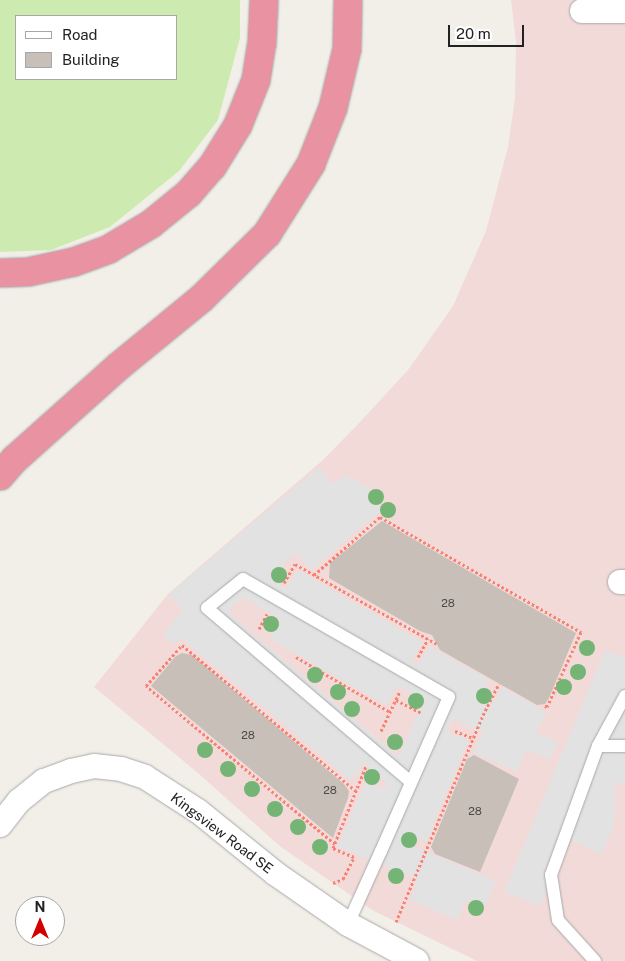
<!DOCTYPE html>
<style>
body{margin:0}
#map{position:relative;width:625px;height:961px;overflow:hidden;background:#f2efe9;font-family:"Public Sans",sans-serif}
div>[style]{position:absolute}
.commercial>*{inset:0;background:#f2dad9}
.grass>*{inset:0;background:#cdebb0}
.parking>*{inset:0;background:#e2e2e2}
.building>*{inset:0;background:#c7bfb8}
.path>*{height:3px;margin-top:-1.5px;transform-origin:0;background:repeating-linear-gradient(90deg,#fa8072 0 2.5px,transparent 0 5px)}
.roads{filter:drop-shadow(0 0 1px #a9a9a9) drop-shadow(0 0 1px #a9a9a9)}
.lane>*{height:12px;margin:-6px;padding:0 6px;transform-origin:6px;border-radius:6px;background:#fff}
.street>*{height:24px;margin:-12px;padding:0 12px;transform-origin:12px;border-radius:12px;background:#fff}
.highway>*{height:28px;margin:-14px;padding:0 14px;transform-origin:14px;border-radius:14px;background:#e892a2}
.trees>*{width:16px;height:16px;margin:-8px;border-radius:50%;background:#74b475}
span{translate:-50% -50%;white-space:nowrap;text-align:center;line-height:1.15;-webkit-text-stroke:4px #fff;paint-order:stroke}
.number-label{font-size:11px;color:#4b4948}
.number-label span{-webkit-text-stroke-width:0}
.street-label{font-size:14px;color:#222}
.legend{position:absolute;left:15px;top:15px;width:162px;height:65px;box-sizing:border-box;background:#fff;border:1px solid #a7a7a7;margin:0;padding:6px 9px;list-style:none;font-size:15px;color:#222}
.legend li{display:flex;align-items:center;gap:10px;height:25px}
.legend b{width:25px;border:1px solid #a7a7a7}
.north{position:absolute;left:15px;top:896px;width:50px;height:50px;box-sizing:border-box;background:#fff;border:1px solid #a7a7a7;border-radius:50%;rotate:0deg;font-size:14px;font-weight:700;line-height:20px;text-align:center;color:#222}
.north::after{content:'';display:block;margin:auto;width:18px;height:22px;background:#d40000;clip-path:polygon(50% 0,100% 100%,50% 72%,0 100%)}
.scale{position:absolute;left:448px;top:25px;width:76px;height:22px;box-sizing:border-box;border:2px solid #222;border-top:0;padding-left:6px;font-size:15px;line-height:18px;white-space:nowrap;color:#222;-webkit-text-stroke:4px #fff;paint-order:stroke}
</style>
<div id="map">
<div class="commercial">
<i style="clip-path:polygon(511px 0,625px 0,625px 961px,477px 961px,372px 910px,281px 847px,198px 773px,94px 687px,168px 594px,324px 459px,360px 422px,408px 370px,453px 306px,486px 231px,508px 147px,515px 98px,516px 42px)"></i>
</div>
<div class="grass">
<i style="clip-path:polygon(evenodd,0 0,240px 0,240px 38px,218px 120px,179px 171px,110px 227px,51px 250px,0 252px,0 0,16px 16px,176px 16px,176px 79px,16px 79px,16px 16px)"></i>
</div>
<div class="parking">
<i style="clip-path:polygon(evenodd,319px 467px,333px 484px,345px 475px,372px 489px,368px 493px,382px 510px,311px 570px,296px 553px,269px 576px,269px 579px,287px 588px,298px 570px,423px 642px,411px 661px,418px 665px,430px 646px,489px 680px,480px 696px,480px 701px,491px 706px,502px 687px,547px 713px,536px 733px,558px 742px,550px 759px,526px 750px,517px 771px,473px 753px,483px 734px,457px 720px,452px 720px,448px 732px,469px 740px,426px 842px,405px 833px,403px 838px,405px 843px,496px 881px,485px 907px,466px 900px,457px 920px,410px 900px,417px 883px,416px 878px,337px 847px,366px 781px,385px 789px,387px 783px,365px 764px,350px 780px,181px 638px,173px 644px,163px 635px,182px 610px,169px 594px,319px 467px,242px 599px,246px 599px,280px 619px,270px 639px,386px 705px,398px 686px,422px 699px,422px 703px,400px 754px,397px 755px,230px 614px,230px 609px,242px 599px)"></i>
<i style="clip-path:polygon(605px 650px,625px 657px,625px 783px,615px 783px,614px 825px,602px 854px,569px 839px,540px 906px,504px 892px)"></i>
</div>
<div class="building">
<i style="clip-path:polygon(382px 521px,576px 633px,549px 698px,545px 704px,537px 705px,440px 650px,432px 635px,420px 631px,329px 578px,330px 563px)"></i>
<i style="clip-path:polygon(182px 653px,192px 655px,344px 784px,349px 791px,348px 798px,333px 838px,151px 686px,175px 657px)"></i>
<i style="clip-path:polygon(474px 755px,519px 779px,480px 872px,435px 854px,431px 847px,467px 759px)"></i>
</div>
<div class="path">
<i style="left:314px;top:575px;width:88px;rotate:-41.3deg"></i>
<i style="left:380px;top:517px;width:232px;rotate:29.8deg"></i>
<i style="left:581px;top:632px;width:82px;rotate:114.4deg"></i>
<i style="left:547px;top:707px;width:5px;rotate:-143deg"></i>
<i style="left:284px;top:583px;width:22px;rotate:-60deg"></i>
<i style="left:295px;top:564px;width:165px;rotate:29.4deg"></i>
<i style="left:259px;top:629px;width:17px;rotate:-62deg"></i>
<i style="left:296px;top:657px;width:109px;rotate:30.3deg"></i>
<i style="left:418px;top:657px;width:21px;rotate:-61deg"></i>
<i style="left:396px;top:700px;width:28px;rotate:27deg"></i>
<i style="left:381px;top:731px;width:44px;rotate:-64.6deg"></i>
<i style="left:455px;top:731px;width:19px;rotate:21deg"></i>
<i style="left:335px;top:844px;width:246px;rotate:-140.1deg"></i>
<i style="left:146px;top:686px;width:55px;rotate:-48.7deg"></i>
<i style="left:182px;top:645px;width:227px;rotate:40deg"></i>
<i style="left:333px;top:883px;width:11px;rotate:-22deg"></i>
<i style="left:343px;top:879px;width:25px;rotate:-63deg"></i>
<i style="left:354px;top:857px;width:23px;rotate:-157deg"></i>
<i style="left:333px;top:848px;width:88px;rotate:-68.1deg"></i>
<i style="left:396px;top:922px;width:225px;rotate:-67.2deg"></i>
<i style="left:483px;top:715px;width:35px;rotate:-63deg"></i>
</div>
<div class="roads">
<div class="lane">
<i style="left:625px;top:696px;width:57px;rotate:118.4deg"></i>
<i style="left:598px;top:746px;width:27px"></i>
<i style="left:348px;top:924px;width:80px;rotate:-65.7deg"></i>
<i style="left:381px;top:851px;width:168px;rotate:-66.2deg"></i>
<i style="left:449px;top:697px;width:237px;rotate:-150.2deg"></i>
<i style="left:243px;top:579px;width:46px;rotate:141.1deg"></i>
<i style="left:207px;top:608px;width:268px;rotate:40.5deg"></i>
<i style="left:595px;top:961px;width:55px;rotate:-132.1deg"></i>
<i style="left:558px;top:920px;width:46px;rotate:-98.8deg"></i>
<i style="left:551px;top:875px;width:137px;rotate:-70deg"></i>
</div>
<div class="street">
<i style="left:582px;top:11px;width:43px"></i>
<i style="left:620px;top:582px;width:5px"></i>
<i style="left:0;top:825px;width:31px;rotate:-52deg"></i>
<i style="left:19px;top:801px;width:32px;rotate:-39deg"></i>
<i style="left:44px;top:781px;width:29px;rotate:-20deg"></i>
<i style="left:71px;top:771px;width:24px;rotate:-12deg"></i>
<i style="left:94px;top:766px;width:27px;rotate:6deg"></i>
<i style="left:121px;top:769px;width:25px;rotate:18deg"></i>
<i style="left:145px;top:777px;width:63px;rotate:32.7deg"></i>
<i style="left:198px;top:811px;width:100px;rotate:38.9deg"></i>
<i style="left:276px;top:874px;width:88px;rotate:34.8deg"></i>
<i style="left:348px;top:924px;width:78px;rotate:28.2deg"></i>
</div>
<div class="highway">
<i style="left:0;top:273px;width:28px;rotate:-2deg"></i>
<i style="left:28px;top:272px;width:47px;rotate:-12.3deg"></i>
<i style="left:74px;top:262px;width:37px;rotate:-20deg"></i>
<i style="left:109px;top:249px;width:49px;rotate:-30.8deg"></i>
<i style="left:151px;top:224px;width:49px;rotate:-39.2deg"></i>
<i style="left:189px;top:193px;width:35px;rotate:-49deg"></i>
<i style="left:212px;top:167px;width:49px;rotate:-58.2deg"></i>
<i style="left:238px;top:125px;width:48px;rotate:-68.2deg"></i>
<i style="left:256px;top:80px;width:37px;rotate:-81deg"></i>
<i style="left:262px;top:43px;width:43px;rotate:-87.3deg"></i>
<i style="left:0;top:476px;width:23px;rotate:-49deg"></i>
<i style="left:15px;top:459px;width:140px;rotate:-41.8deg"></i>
<i style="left:119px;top:366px;width:106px;rotate:-39.3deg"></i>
<i style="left:201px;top:299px;width:93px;rotate:-44.6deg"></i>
<i style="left:267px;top:234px;width:83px;rotate:-57.8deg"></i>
<i style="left:311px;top:164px;width:60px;rotate:-68.6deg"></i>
<i style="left:333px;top:108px;width:61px;rotate:-76.7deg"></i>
<i style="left:347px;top:49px;width:49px;rotate:-88.8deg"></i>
</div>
</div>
<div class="trees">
<i style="left:376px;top:497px"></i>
<i style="left:388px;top:510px"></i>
<i style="left:279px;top:575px"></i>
<i style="left:271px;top:624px"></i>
<i style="left:587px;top:648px"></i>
<i style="left:578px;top:672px"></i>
<i style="left:315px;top:675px"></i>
<i style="left:564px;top:687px"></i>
<i style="left:338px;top:692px"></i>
<i style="left:484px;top:696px"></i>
<i style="left:416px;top:701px"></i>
<i style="left:352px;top:709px"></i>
<i style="left:395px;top:742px"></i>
<i style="left:205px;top:750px"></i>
<i style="left:228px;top:769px"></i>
<i style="left:372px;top:777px"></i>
<i style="left:252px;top:789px"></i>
<i style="left:275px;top:809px"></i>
<i style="left:298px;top:827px"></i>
<i style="left:409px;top:840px"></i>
<i style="left:320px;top:847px"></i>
<i style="left:396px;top:876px"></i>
<i style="left:476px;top:908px"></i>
</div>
<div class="number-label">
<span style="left:448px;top:603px">28</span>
<span style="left:248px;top:735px">28</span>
<span style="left:330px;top:790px">28</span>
<span style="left:475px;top:811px">28</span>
</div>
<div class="street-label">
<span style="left:222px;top:833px;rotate:37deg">Kingsview Road SE</span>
</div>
<ul class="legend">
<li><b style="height:6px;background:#fff"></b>Road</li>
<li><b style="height:14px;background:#c7bfb8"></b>Building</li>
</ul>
<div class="north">N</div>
<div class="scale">20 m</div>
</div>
